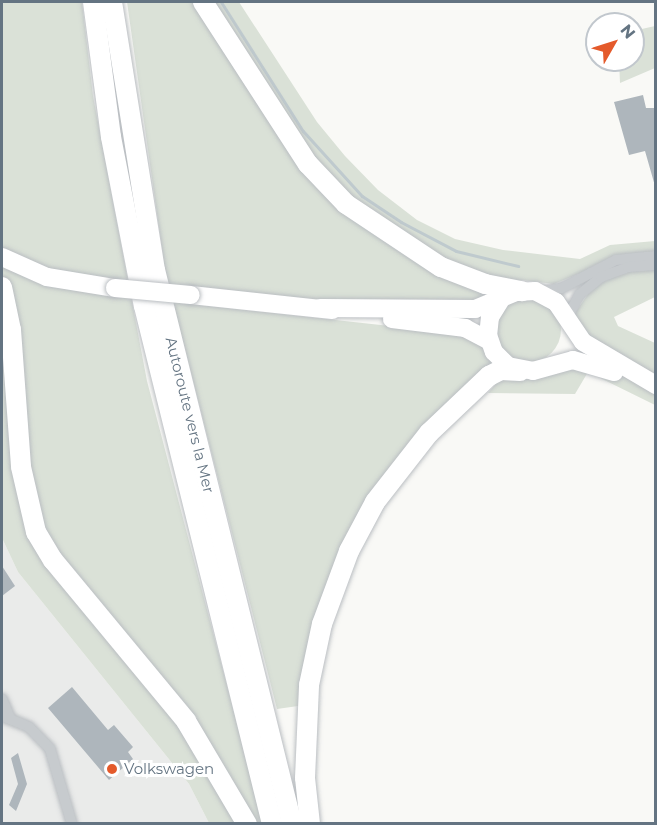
<!DOCTYPE html>
<style>
body{margin:0}
#map{position:relative;width:657px;height:825px;overflow:hidden;background:#f9f9f6;font-family:Montserrat,sans-serif}
div>[style]{position:absolute}
.built>*{inset:0;background:#eaebea}
.green>*{inset:0;background:#dae1d7}
.round{border-radius:50%}
.stream>*{height:3px;margin:-1.5px;padding:0 1.5px;transform-origin:1.5px;border-radius:1.5px;background:#bfcace}
.building>*{inset:0;background:#aeb6bc}
.roads{filter:drop-shadow(0 0 2px #babec2) drop-shadow(0 0 2px #babec2)}
.minor>*{height:10px;margin:-5px;padding:0 5px;transform-origin:5px;border-radius:5px;background:#c7cbce}
.primary>*{height:18px;margin:-9px;padding:0 9px;transform-origin:9px;border-radius:9px;background:#fff}
.motorway>*{height:20px;margin:-10px;padding:0 10px;transform-origin:10px;border-radius:10px;background:#fff}
.bridges{filter:drop-shadow(0 0 2px #babec2) drop-shadow(0 0 2px #babec2)}
.primary-bridge>*{height:18px;margin:-9px;padding:0 9px;transform-origin:9px;border-radius:9px;background:#fff}
.dots>*{width:16px;height:16px;translate:-50% -50%;box-sizing:border-box;border:3px solid #fff;border-radius:50%}
span{translate:-50% -50%;white-space:nowrap;text-align:center;line-height:1.15;-webkit-text-stroke:6px #fff;paint-order:stroke}
.street-label{font-size:15px;color:#647482}
.poi-label{font-size:15px;color:#647482}
.left{translate:0 -50%;text-align:left}
.frame{position:absolute;inset:0;border:3px solid #647482;pointer-events:none}
.north{position:absolute;left:585px;top:12px;width:60px;height:60px;box-sizing:border-box;background:#fff;border:2px solid #c1c7cd;border-radius:50%;rotate:51deg;font-size:16px;font-weight:700;line-height:24px;text-align:center;color:#647482}
.north::after{content:'';display:block;margin:auto;width:21px;height:27px;background:#e45a2b;clip-path:polygon(50% 0,100% 100%,50% 72%,0 100%)}
</style>
<div id="map">
<div class="built">
<i style="clip-path:polygon(2px 538px,18px 572px,189px 784px,209px 823px,2px 823px)"></i>
</div>
<div class="green">
<i style="clip-path:polygon(2px 2px,82px 2px,93px 96px,147px 381px,263px 823px,209px 823px,189px 784px,18px 572px,2px 538px)"></i>
<i style="clip-path:polygon(127px 2px,239px 2px,317px 122px,345px 156px,378px 190px,417px 220px,455px 239px,503px 250px,580px 259px,610px 245px,655px 241px,655px 297px,614px 317px,618px 326px,655px 343px,655px 405px,588px 372px,575px 394px,488px 393px,503px 376px,577px 364px,588px 340px,579px 330px,575px 313px,588px 294px,578px 274px,554px 284px,522px 280px,482px 300px,443px 302px,310px 301px,167px 284px)"></i>
<i style="clip-path:polygon(655px 26px,655px 68px,620px 83px,619px 60px,633px 60px,633px 31px)"></i>
<i class="round" style="left:497px;top:298px;width:64px;height:64px"></i>
<i style="clip-path:polygon(173px 302px,462px 334px,484px 347px,495px 365px,451px 401px,323px 595px,298px 706px,277px 709px)"></i>
</div>
<div class="stream">
<i style="left:221px;top:2px;width:153px;rotate:57.6deg"></i>
<i style="left:303px;top:131px;width:88px;rotate:47.8deg"></i>
<i style="left:362px;top:196px;width:47px;rotate:33.7deg"></i>
<i style="left:401px;top:222px;width:62px;rotate:27.8deg"></i>
<i style="left:456px;top:251px;width:64px;rotate:13.6deg"></i>
</div>
<div class="building">
<i style="clip-path:polygon(643px 95px,646px 108px,656px 108px,655px 186px,645px 151px,629px 155px,614px 102px)"></i>
<i style="clip-path:polygon(2px 566px,15px 586px,2px 596px)"></i>
<i style="clip-path:polygon(72px 687px,108px 730px,114px 725px,133px 747px,128px 752px,133px 759px,109px 780px,48px 708px)"></i>
<i style="clip-path:polygon(18px 753px,27px 784px,16px 811px,9px 805px,18px 784px,11px 758px)"></i>
</div>
<div class="roads">
<div class="minor">
<i style="left:541px;top:292px;width:21px;rotate:-11deg"></i>
<i style="left:562px;top:288px;width:61px;rotate:-27.4deg"></i>
<i style="left:616px;top:260px;width:40px;rotate:-5.7deg"></i>
<i style="left:567px;top:318px;width:26px;rotate:-62deg"></i>
<i style="left:579px;top:295px;width:28px;rotate:-39deg"></i>
<i style="left:601px;top:277px;width:29px;rotate:-20deg"></i>
<i style="left:628px;top:267px;width:28px;rotate:-4deg"></i>
<i style="left:2px;top:699px;width:21px;rotate:67deg"></i>
<i style="left:2px;top:716px;width:29px;rotate:22deg"></i>
<i style="left:29px;top:727px;width:30px;rotate:46deg"></i>
<i style="left:50px;top:749px;width:78px;rotate:73.7deg"></i>
</div>
<div class="primary">
<i style="left:2px;top:257px;width:49px;rotate:24deg"></i>
<i style="left:47px;top:277px;width:69px;rotate:9.2deg"></i>
<i style="left:191px;top:295px;width:142px;rotate:6.1deg"></i>
<i style="left:500px;top:301px;width:19px;rotate:122deg"></i>
<i style="left:490px;top:317px;width:18px;rotate:96deg"></i>
<i style="left:488px;top:335px;width:18px;rotate:71deg"></i>
<i style="left:494px;top:352px;width:20px;rotate:45deg"></i>
<i style="left:508px;top:366px;width:25px;rotate:11deg"></i>
<i style="left:533px;top:371px;width:41px;rotate:-15.4deg"></i>
<i style="left:573px;top:360px;width:43px;rotate:16.3deg"></i>
<i style="left:320px;top:308px;width:155px;rotate:0.4deg"></i>
<i style="left:475px;top:309px;width:44px;rotate:-22.5deg"></i>
<i style="left:516px;top:292px;width:19px;rotate:-3deg"></i>
<i style="left:535px;top:291px;width:24px;rotate:28deg"></i>
<i style="left:556px;top:302px;width:48px;rotate:56deg"></i>
<i style="left:583px;top:342px;width:85px;rotate:30.5deg"></i>
<i style="left:392px;top:319px;width:74px;rotate:7deg"></i>
<i style="left:465px;top:328px;width:27px;rotate:28deg"></i>
</div>
<div class="motorway">
<i style="left:93px;top:2px;width:136px;rotate:82.4deg"></i>
<i style="left:111px;top:137px;width:172px;rotate:79deg"></i>
<i style="left:144px;top:306px;width:534px;rotate:76.12deg"></i>
<i style="left:112px;top:2px;width:271px;rotate:80.9deg"></i>
<i style="left:155px;top:270px;width:571px;rotate:76.11deg"></i>
<i style="left:203px;top:2px;width:193px;rotate:57.1deg"></i>
<i style="left:308px;top:164px;width:55px;rotate:46.5deg"></i>
<i style="left:346px;top:204px;width:114px;rotate:33.6deg"></i>
<i style="left:441px;top:267px;width:47px;rotate:21.1deg"></i>
<i style="left:485px;top:284px;width:38px;rotate:11deg"></i>
<i style="left:2px;top:287px;width:44px;rotate:78.2deg"></i>
<i style="left:11px;top:330px;width:137px;rotate:85.8deg"></i>
<i style="left:21px;top:467px;width:67px;rotate:77deg"></i>
<i style="left:36px;top:532px;width:33px;rotate:59deg"></i>
<i style="left:53px;top:560px;width:209px;rotate:50.4deg"></i>
<i style="left:186px;top:721px;width:120px;rotate:59.4deg"></i>
<i style="left:310px;top:824px;width:46px;rotate:-96.2deg"></i>
<i style="left:305px;top:778px;width:93px;rotate:-87.5deg"></i>
<i style="left:309px;top:685px;width:62px;rotate:-78deg"></i>
<i style="left:322px;top:624px;width:78px;rotate:-69.7deg"></i>
<i style="left:349px;top:551px;width:55px;rotate:-62deg"></i>
<i style="left:375px;top:502px;width:88px;rotate:-52deg"></i>
<i style="left:429px;top:433px;width:83px;rotate:-43.5deg"></i>
<i style="left:489px;top:376px;width:13px;rotate:-27deg"></i>
<i style="left:501px;top:370px;width:19px;rotate:3deg"></i>
</div>
</div>
<div class="bridges">
<div class="primary-bridge">
<i style="left:115px;top:288px;width:76px;rotate:5.3deg"></i>
</div>
</div>
<div class="dots">
<i style="left:112px;top:769px;background:#e45a2b"></i>
</div>
<div class="street-label">
<span style="left:190px;top:415px;rotate:76deg">Autoroute vers la Mer</span>
</div>
<div class="poi-label">
<span class="left" style="left:124px;top:769px">Volkswagen</span>
</div>
<div class="frame"></div>
<div class="north">N</div>
</div>
